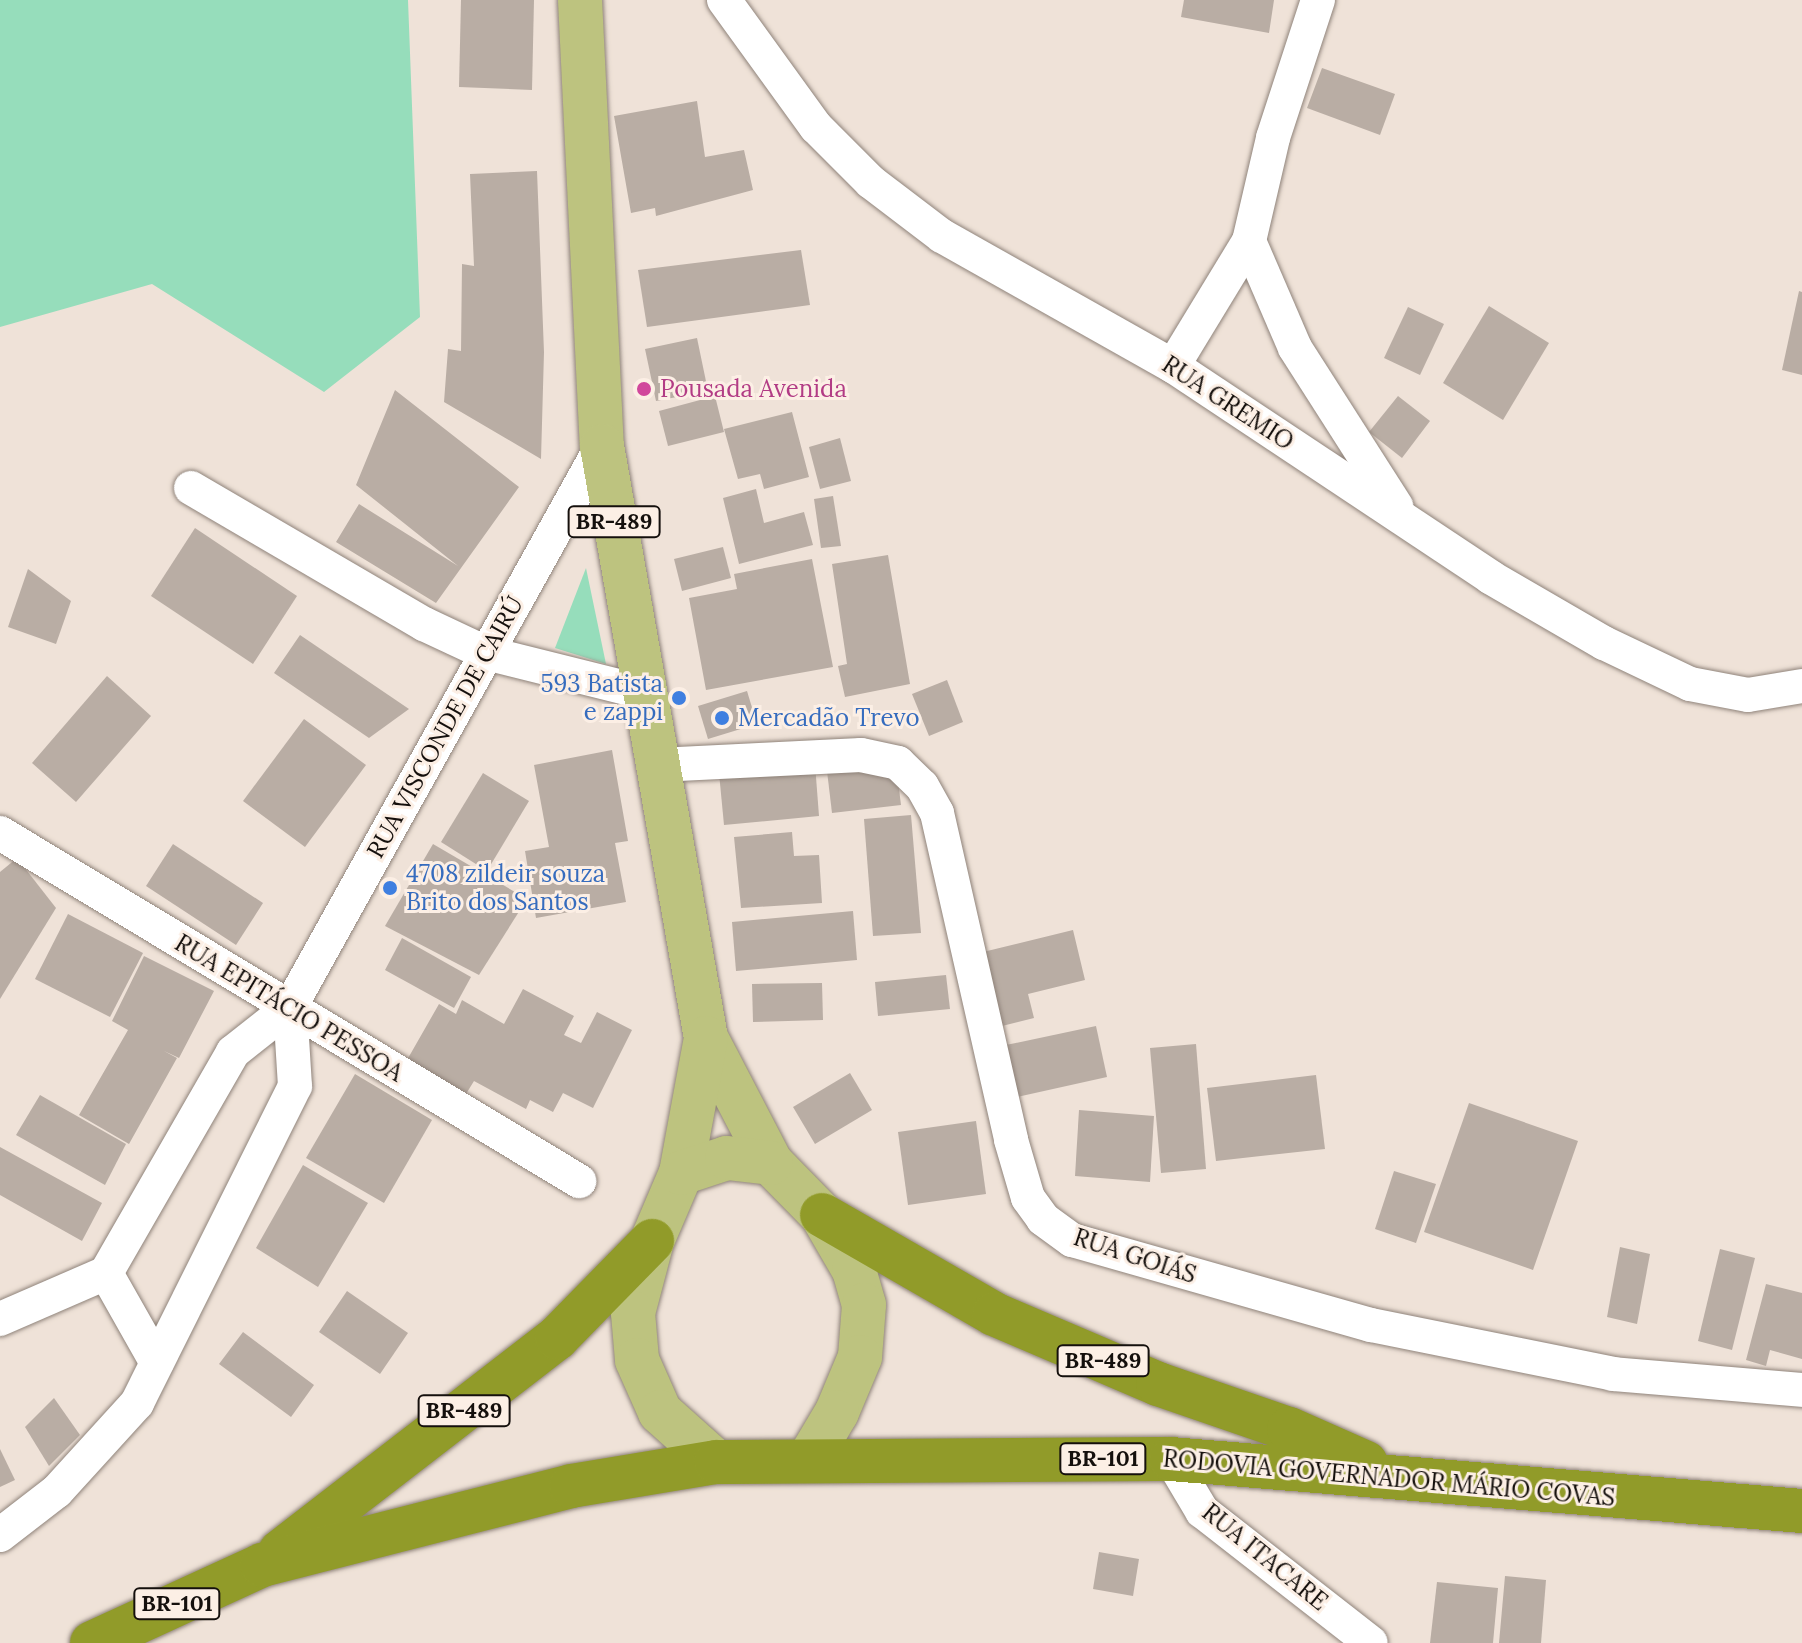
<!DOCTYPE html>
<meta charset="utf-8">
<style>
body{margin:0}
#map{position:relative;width:1802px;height:1643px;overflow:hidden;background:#efe2d8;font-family:Lora,serif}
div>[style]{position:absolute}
.green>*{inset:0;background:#96ddbb}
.building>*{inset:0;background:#b9ada4}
.roads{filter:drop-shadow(0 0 2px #8f837a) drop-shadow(0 0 2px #8f837a)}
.street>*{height:34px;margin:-17px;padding:0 17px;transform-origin:17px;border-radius:17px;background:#fff}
.primary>*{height:44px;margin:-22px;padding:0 22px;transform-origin:22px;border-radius:22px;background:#bdc37f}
.highway>*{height:44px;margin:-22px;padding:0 22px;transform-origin:22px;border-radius:22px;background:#919b29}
.dots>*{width:22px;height:22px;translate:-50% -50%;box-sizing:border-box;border:4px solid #fcefe5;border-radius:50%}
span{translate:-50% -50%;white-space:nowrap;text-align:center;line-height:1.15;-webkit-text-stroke:6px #fcefe5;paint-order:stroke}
.shield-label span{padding:2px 6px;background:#fcefe5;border:2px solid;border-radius:6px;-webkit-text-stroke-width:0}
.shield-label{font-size:22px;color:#15100d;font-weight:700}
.hotel-label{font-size:24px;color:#b23c85}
.left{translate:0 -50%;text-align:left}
.street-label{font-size:24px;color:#15100d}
.shop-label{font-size:24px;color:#366cbe}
.right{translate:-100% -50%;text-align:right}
</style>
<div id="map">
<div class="green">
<i style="clip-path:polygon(0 0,408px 0,420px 317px,324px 392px,152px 284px,0 327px)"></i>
<i style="clip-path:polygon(586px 568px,606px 664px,555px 648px)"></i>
</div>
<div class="building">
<i style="clip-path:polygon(461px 0,534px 0,532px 90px,459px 87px)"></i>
<i style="clip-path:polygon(1184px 0,1274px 0,1269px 33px,1181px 17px)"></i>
<i style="clip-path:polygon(1322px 68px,1395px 94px,1380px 135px,1307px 108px)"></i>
<i style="clip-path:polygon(697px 101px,705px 157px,744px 150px,753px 190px,656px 216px,655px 208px,631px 213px,614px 116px)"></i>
<i style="clip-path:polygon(537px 171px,544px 352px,541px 459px,444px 402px,448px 349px,461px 351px,462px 264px,474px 266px,470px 174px)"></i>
<i style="clip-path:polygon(801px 250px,810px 305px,647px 327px,638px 270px)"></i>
<i style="clip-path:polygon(1799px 291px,1802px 292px,1802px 375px,1782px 370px)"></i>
<i style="clip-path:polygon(1489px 306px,1549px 343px,1503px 420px,1443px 383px)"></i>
<i style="clip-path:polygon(1408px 307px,1444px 324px,1420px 375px,1384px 358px)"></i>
<i style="clip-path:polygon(697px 338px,708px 391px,656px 401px,645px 349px)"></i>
<i style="clip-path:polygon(395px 390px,519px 487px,436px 603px,336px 542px,359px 504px,458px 566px,356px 485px)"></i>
<i style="clip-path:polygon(715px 396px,724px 432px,668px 446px,659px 411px)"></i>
<i style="clip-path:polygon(1398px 396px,1430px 421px,1402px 458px,1369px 432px)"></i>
<i style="clip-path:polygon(792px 412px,809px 477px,764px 489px,760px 474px,738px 479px,724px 429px)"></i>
<i style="clip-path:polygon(840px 438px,851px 481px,820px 489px,809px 447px)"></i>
<i style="clip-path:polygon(756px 489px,764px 523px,804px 512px,813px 545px,739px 564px,723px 498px)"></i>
<i style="clip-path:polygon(833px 496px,841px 546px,821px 548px,814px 499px)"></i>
<i style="clip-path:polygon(195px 528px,297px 596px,253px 664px,151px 596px)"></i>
<i style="clip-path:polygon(723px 547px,731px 578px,682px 591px,674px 559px)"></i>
<i style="clip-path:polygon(888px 555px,910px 684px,845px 697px,838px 666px,847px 664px,832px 564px)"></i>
<i style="clip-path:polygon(812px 559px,833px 667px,706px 690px,689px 598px,737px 589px,734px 574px)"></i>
<i style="clip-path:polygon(28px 569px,71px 601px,56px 644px,8px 627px)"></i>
<i style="clip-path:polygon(300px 635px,409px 709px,369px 738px,274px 673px)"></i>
<i style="clip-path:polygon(107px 676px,151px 716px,76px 802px,32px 763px)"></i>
<i style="clip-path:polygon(947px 680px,963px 722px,929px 736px,912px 694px)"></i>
<i style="clip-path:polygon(747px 691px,757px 724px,708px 739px,698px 706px)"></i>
<i style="clip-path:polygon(304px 719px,366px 765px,305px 847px,243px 801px)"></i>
<i style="clip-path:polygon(612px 750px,628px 841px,615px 843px,626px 902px,536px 918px,525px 851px,549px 847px,534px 765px)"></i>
<i style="clip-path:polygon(815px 764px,819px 816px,724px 825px,719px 773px)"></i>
<i style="clip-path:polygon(896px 764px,901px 805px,832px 813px,827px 771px)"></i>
<i style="clip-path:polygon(483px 773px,529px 801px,487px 871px,441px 842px)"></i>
<i style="clip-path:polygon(911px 815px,921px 933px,873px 936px,864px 819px)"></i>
<i style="clip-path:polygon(792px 832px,794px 856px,819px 855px,822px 903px,741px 908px,734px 837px)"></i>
<i style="clip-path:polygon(173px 844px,263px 903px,236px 945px,146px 886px)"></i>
<i style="clip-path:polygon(433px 844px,527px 899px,479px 975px,385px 926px)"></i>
<i style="clip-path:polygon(17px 858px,56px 908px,0 999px,0 872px)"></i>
<i style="clip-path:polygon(853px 911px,857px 960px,736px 971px,732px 922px)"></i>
<i style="clip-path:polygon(68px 914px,143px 953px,110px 1017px,35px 979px)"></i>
<i style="clip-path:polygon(1073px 930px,1085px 980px,1028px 994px,1034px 1018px,1002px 1026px,983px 952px)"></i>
<i style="clip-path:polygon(402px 938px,471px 977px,454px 1008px,385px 970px)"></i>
<i style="clip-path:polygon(144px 956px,214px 991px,179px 1058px,164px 1051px,177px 1058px,129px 1144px,79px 1115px,128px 1030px,112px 1021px)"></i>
<i style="clip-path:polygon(946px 975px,950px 1009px,878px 1016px,875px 982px)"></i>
<i style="clip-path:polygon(822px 983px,823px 1020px,753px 1022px,752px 984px)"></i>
<i style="clip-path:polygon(523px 989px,574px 1016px,564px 1035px,581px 1043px,597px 1012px,632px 1030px,593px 1108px,563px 1093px,553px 1112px,530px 1100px,526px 1109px,474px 1081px,466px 1094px,407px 1060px,439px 1004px,456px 1014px,462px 1000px,504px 1024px)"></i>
<i style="clip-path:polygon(1096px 1026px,1107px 1077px,1017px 1097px,1006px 1045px)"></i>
<i style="clip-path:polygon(1196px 1044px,1206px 1169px,1161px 1173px,1150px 1048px)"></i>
<i style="clip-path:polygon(850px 1073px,872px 1110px,815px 1144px,793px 1107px)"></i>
<i style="clip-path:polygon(355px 1074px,432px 1120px,384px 1203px,306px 1158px)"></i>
<i style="clip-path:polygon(1316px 1075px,1325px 1149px,1216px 1161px,1207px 1088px)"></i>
<i style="clip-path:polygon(40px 1095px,126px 1144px,105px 1185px,16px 1135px)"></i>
<i style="clip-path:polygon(1469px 1103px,1578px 1141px,1533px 1270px,1424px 1232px)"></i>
<i style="clip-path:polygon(1079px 1110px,1154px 1116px,1150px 1182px,1075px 1176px)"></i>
<i style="clip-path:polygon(976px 1121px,986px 1194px,908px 1205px,898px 1132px)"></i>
<i style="clip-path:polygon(0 1147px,102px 1203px,82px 1241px,0 1195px)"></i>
<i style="clip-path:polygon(303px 1165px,368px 1203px,318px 1287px,256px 1248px)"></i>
<i style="clip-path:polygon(1394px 1171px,1436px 1184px,1416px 1243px,1375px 1229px)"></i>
<i style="clip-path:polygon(1620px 1247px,1650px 1254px,1637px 1324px,1607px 1317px)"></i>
<i style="clip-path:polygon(1720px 1249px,1755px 1258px,1732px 1350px,1698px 1341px)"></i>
<i style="clip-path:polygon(1766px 1284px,1802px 1293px,1802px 1359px,1770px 1350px,1766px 1366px,1746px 1360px)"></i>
<i style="clip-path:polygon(347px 1291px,408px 1333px,380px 1374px,319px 1332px)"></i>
<i style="clip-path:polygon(243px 1332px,314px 1385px,291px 1417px,219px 1364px)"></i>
<i style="clip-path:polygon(54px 1398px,80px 1435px,49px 1466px,25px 1427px)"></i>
<i style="clip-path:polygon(0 1449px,15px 1480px,0 1487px)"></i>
<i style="clip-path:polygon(1099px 1552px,1139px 1559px,1133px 1596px,1093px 1589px)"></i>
<i style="clip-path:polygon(1505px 1576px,1546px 1580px,1541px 1643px,1499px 1643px)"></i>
<i style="clip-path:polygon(1437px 1582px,1498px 1588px,1493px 1643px,1430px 1643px)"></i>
</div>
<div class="roads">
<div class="street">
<i style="left:724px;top:0;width:157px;rotate:54.1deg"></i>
<i style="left:816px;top:127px;width:78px;rotate:45deg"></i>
<i style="left:871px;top:182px;width:89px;rotate:37.3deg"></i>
<i style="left:942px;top:236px;width:265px;rotate:29.4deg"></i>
<i style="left:1173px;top:366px;width:381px;rotate:33.6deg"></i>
<i style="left:1490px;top:577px;width:132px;rotate:30.1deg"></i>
<i style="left:1604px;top:643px;width:95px;rotate:25.5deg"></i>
<i style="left:1690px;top:684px;width:59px;rotate:10.7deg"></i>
<i style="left:1748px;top:695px;width:55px;rotate:-9.5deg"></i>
<i style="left:1318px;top:0;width:145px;rotate:108.1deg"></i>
<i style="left:1273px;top:138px;width:106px;rotate:103.1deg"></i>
<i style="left:1249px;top:241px;width:116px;rotate:66.7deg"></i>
<i style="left:1295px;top:348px;width:188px;rotate:57.4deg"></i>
<i style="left:1173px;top:366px;width:146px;rotate:-58.7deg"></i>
<i style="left:191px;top:488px;width:270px;rotate:30.3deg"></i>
<i style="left:424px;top:624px;width:68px;rotate:25.1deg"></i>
<i style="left:486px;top:653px;width:162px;rotate:14deg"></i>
<i style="left:658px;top:765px;width:203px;rotate:-2.8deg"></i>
<i style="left:861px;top:755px;width:38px;rotate:12deg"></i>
<i style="left:898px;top:763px;width:33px;rotate:44deg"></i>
<i style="left:922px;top:786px;width:31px;rotate:61deg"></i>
<i style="left:937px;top:813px;width:335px;rotate:77.2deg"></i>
<i style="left:1011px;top:1140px;width:60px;rotate:73.7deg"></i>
<i style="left:1028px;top:1198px;width:26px;rotate:54deg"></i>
<i style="left:1043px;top:1219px;width:36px;rotate:36deg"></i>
<i style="left:1072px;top:1240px;width:311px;rotate:15.9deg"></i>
<i style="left:1371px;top:1325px;width:247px;rotate:11.4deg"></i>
<i style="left:1613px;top:1374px;width:190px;rotate:4.8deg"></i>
<i style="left:0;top:833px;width:676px;rotate:31.01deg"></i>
<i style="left:106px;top:1273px;width:255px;rotate:-60.1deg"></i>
<i style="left:233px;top:1052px;width:73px;rotate:-38.3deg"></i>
<i style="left:290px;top:1007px;width:642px;rotate:-60.92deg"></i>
<i style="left:106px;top:1273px;width:103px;rotate:60.5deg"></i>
<i style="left:0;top:1319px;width:116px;rotate:-23.5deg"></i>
<i style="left:1171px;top:1459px;width:61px;rotate:59.2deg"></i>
<i style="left:1202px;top:1511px;width:214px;rotate:38deg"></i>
<i style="left:0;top:1535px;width:72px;rotate:-37.7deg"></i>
<i style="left:57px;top:1491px;width:119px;rotate:-47.7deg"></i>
<i style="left:137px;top:1403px;width:354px;rotate:-63.5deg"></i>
<i style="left:295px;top:1086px;width:79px;rotate:-93.6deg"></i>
</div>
<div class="primary">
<i style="left:580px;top:0;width:447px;rotate:87.2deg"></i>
<i style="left:602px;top:446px;width:601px;rotate:80.04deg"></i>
<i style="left:706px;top:1038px;width:141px;rotate:62.5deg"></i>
<i style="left:771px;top:1163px;width:73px;rotate:45.6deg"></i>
<i style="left:822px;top:1215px;width:64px;rotate:59.8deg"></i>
<i style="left:854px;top:1270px;width:36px;rotate:74deg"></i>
<i style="left:864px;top:1305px;width:52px;rotate:94.4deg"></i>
<i style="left:860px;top:1357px;width:60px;rotate:112.7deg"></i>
<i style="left:837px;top:1412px;width:55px;rotate:120.8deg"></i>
<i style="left:706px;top:1038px;width:137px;rotate:100.5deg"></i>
<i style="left:681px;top:1173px;width:74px;rotate:113.1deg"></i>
<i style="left:652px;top:1241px;width:74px;rotate:104.8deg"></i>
<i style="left:633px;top:1313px;width:47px;rotate:85.1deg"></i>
<i style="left:637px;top:1360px;width:57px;rotate:66.1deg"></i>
<i style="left:660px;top:1412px;width:75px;rotate:41.8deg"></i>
<i style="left:681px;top:1173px;width:48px;rotate:-18.1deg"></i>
<i style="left:727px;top:1158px;width:44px;rotate:6.5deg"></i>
</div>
<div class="highway">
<i style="left:822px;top:1215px;width:198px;rotate:29.9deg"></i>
<i style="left:994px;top:1314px;width:178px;rotate:23.1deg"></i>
<i style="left:1158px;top:1384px;width:139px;rotate:19deg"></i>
<i style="left:1289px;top:1429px;width:84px;rotate:23.8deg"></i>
<i style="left:280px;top:1552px;width:350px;rotate:-37.7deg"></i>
<i style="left:557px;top:1338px;width:136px;rotate:-45.6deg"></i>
<i style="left:92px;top:1643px;width:187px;rotate:-24.6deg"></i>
<i style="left:262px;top:1565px;width:319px;rotate:-14.3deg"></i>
<i style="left:571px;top:1486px;width:147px;rotate:-9.4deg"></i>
<i style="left:716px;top:1462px;width:455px;rotate:-0.4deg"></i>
<i style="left:1171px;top:1459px;width:633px;rotate:4.71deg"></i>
</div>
</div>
<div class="dots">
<i style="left:644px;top:389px;background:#d1479c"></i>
<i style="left:679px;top:698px;background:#3f7fe0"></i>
<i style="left:722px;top:718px;background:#3f7fe0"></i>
<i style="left:390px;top:888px;background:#3f7fe0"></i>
</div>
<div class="shield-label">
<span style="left:614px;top:522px">BR-489</span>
<span style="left:1103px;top:1361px">BR-489</span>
<span style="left:464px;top:1411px">BR-489</span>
<span style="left:1103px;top:1459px">BR-101</span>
<span style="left:177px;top:1604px">BR-101</span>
</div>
<div class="hotel-label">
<span class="left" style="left:660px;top:389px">Pousada Avenida</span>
</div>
<div class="street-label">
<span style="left:1228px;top:403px;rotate:33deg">RUA GREMIO</span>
<span style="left:445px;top:727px;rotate:-61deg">RUA VISCONDE DE CAIRÚ</span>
<span style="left:289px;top:1008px;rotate:31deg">RUA EPITÁCIO PESSOA</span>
<span style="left:1135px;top:1256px;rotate:18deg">RUA GOIÁS</span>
<span style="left:1389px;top:1478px;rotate:5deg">RODOVIA GOVERNADOR MÁRIO COVAS</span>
<span style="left:1265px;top:1557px;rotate:39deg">RUA ITACARE</span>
</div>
<div class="shop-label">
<span class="right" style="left:663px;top:698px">593 Batista<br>e zappi</span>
<span class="left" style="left:738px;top:718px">Mercadão Trevo</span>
<span class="left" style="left:406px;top:888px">4708 zildeir souza<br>Brito dos Santos</span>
</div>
</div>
